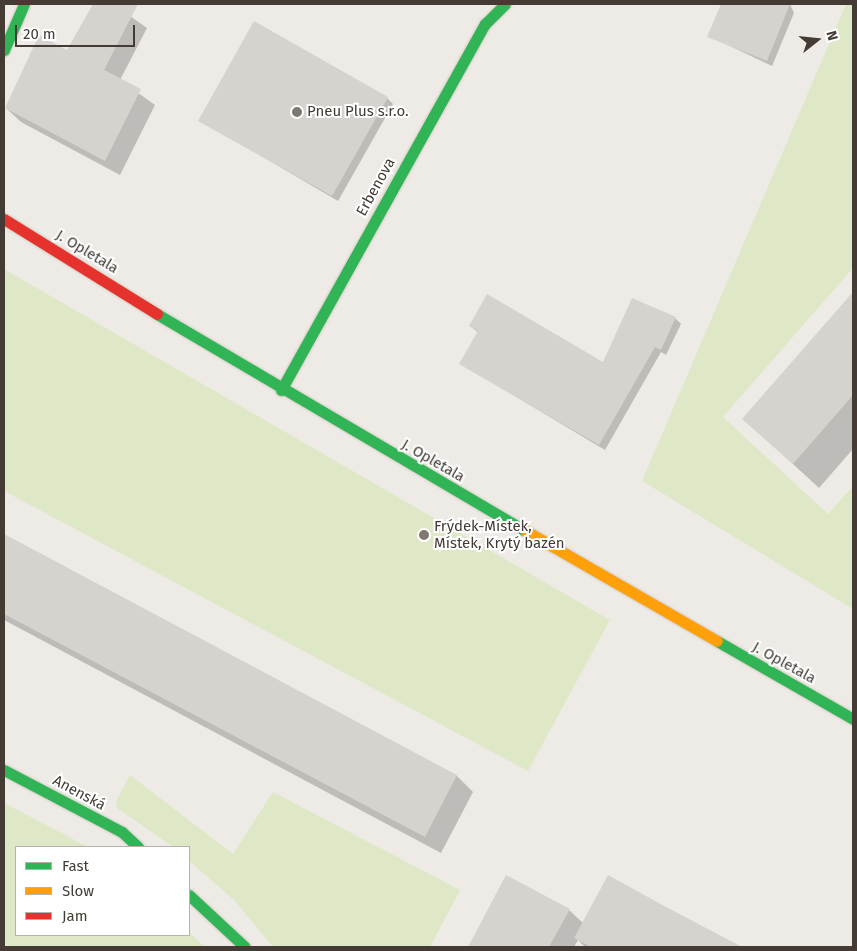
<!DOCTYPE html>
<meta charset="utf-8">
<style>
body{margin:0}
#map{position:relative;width:857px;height:951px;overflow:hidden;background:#eeebe6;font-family:"Fira Sans",sans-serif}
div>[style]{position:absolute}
.green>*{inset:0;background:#dee8c7}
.shadow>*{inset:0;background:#0003}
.building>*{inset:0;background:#d6d2cd}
.roads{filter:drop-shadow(0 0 1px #cfcac0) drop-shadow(0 0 1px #cfcac0)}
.fast>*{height:11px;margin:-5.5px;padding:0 5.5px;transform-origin:5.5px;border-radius:5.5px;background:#30b455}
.slow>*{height:11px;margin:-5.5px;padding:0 5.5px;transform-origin:5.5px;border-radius:5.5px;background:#ff9f0a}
.jam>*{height:11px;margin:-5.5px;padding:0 5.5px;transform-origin:5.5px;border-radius:5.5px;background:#e5322d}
.dots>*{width:14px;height:14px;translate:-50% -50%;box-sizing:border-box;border:2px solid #fff;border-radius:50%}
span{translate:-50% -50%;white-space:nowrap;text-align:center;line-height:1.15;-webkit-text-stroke:4px #fff;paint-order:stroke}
.poi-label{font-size:15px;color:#433b34}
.left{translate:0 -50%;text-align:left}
.street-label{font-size:15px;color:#433b34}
.frame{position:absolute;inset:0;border:5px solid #433b34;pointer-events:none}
.legend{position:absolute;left:15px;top:846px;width:175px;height:90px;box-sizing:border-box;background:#fff;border:1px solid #b4b1ae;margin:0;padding:6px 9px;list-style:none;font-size:15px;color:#433b34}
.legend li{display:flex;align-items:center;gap:10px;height:25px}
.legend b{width:25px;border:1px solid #b4b1ae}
.north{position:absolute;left:792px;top:15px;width:50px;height:50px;-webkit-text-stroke:4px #fff;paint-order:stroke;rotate:74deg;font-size:14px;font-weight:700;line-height:20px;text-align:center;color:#433b34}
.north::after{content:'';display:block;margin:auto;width:18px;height:22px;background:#433b34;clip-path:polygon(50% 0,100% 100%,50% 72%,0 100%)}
.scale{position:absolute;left:15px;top:25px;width:120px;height:22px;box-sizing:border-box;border:2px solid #433b34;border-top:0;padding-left:6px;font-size:15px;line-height:18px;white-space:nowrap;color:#433b34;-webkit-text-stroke:4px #fff;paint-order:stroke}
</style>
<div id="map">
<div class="green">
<i style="clip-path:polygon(846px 4px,853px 4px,853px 268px,723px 417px,828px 514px,853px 486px,853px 609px,642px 481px)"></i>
<i style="clip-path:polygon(4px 269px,610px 620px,528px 771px,4px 491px)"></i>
<i style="clip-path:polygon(130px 775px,233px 854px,273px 792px,460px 890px,430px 947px,273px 947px,234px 900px,189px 861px,189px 847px,173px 847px,117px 808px,116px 801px)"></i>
<i style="clip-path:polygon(4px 803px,88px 847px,16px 847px,16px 935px,189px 932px,205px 947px,4px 947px)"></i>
</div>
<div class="shadow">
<i style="clip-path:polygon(94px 4px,113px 4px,147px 28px,120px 80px,155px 105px,120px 175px,21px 122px,6px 108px,68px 52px)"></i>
<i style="clip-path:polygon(722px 4px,790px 4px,794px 13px,772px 66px,709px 36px)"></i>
<i style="clip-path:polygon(387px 98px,393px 104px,338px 201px,200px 120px)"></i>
<i style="clip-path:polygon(853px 294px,853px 449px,819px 488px,744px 419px)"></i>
<i style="clip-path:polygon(675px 318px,681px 324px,666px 355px,661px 352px,605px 450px,461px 364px,479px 333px,470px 326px,603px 363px)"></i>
<i style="clip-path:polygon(4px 536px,457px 776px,473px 792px,441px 853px,4px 620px)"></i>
<i style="clip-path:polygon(506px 876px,569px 910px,583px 923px,609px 877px,738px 947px,585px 947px,578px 940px,574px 947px,469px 947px)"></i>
</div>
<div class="building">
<i style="clip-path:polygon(93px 4px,138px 4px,104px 70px,141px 89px,105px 161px,5px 108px,39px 35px,67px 50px)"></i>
<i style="clip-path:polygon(721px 4px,790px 4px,767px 61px,707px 37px)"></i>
<i style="clip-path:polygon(254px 21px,388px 97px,332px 196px,198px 121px)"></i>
<i style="clip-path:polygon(853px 292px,853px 395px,793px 464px,742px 419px)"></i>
<i style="clip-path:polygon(487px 294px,603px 362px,632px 298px,676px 317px,661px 350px,655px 347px,599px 445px,459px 364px,478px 331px,469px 326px)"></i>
<i style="clip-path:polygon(4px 534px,457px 775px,425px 837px,4px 614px)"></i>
<i style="clip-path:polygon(506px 875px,570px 909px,549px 947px,468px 947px)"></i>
<i style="clip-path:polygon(608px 875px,655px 901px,742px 947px,591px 947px,574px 938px)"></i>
</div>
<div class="roads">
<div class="fast">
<i style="left:4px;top:50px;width:50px;rotate:-66.5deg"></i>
<i style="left:157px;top:314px;width:428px;rotate:30.5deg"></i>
<i style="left:281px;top:390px;width:419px;rotate:-60.9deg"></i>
<i style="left:485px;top:24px;width:28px;rotate:-45deg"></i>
<i style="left:717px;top:641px;width:157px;rotate:29.8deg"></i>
<i style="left:4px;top:770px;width:133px;rotate:27.7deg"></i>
<i style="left:122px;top:832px;width:22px;rotate:43deg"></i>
<i style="left:189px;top:895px;width:76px;rotate:42.9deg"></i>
</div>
<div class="slow">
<i style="left:526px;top:531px;width:220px;rotate:29.9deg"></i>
</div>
<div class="jam">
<i style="left:4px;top:219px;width:180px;rotate:31.8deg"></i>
</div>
</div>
<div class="dots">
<i style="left:297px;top:112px;background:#7f7972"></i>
<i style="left:424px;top:535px;background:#7f7972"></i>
</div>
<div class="poi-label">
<span class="left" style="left:307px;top:112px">Pneu Plus s.r.o.</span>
<span class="left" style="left:434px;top:535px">Frýdek-Místek,<br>Místek, Krytý bazén</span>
</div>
<div class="street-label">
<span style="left:376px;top:187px;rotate:-61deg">Erbenova</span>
<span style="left:87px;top:252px;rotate:31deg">J. Opletala</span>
<span style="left:433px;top:461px;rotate:30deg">J. Opletala</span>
<span style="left:784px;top:663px;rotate:29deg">J. Opletala</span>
<span style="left:79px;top:793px;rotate:28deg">Anenská</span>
</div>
<div class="frame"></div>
<ul class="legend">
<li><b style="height:6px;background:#30b455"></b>Fast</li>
<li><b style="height:6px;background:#ff9f0a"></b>Slow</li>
<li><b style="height:6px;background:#e5322d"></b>Jam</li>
</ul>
<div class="north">N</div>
<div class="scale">20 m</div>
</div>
